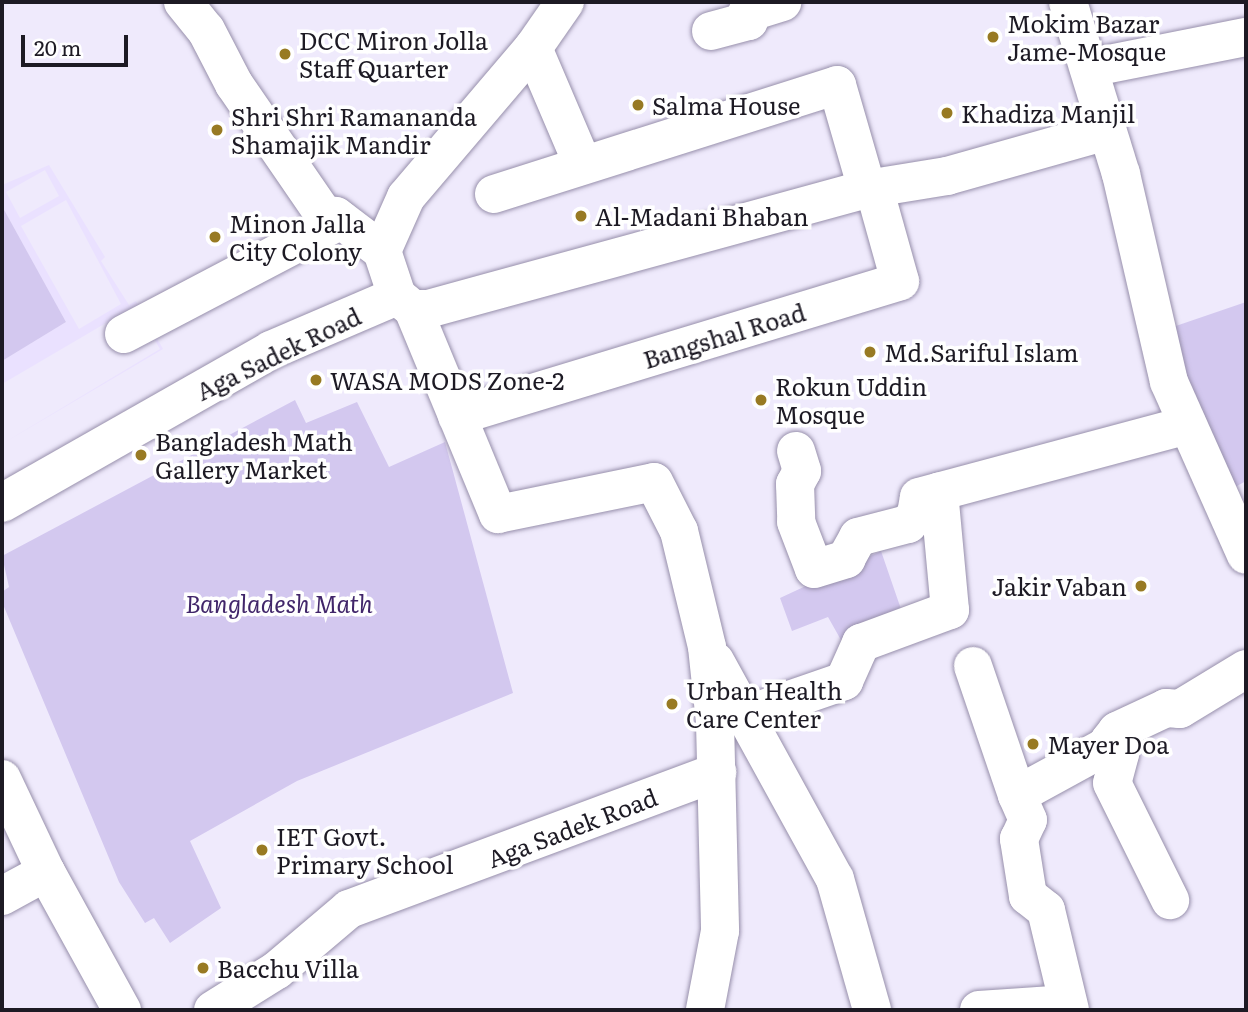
<!DOCTYPE html>
<style>
body{margin:0}
#map{position:relative;width:1248px;height:1012px;overflow:hidden;background:#efeafc;font-family:Literata,serif}
div>[style]{position:absolute}
.built>*{inset:0;background:#eae1ff}
.green>*{inset:0;background:#d3c8ef}
.roads{filter:drop-shadow(0 0 2px #978fab) drop-shadow(0 0 2px #978fab)}
.minor>*{height:38px;margin:-19px;padding:0 19px;transform-origin:19px;border-radius:19px;background:#fff}
.dots>*{width:19px;height:19px;translate:-50% -50%;box-sizing:border-box;border:4px solid #fff;border-radius:50%}
span{translate:-50% -50%;white-space:nowrap;text-align:center;line-height:1.15;-webkit-text-stroke:7px #fff;paint-order:stroke}
.poi-label{font-size:24px;color:#1d1a24}
.left{translate:0 -50%;text-align:left}
.right{translate:-100% -50%;text-align:right}
.street-label{font-size:24px;color:#1d1a24}
.park-label{font-size:24px;color:#41266a;font-style:italic}
.frame{position:absolute;inset:0;border:4px solid #1d1a24;pointer-events:none}
.scale{position:absolute;left:21px;top:35px;width:107px;height:32px;box-sizing:border-box;border:4px solid #1d1a24;border-top:0;padding-left:9px;font-size:21px;line-height:24px;white-space:nowrap;color:#1d1a24;-webkit-text-stroke:5px #fff;paint-order:stroke}
</style>
<div id="map">
<div class="built">
<i style="clip-path:polygon(evenodd,49px 165px,105px 257px,101px 261px,129px 305px,136px 301px,163px 349px,2px 444px,160px 349px,135px 306px,2px 384px,2px 361px,66px 322px,2px 206px,2px 185px,49px 165px,45px 170px,59px 196px,20px 218px,6px 192px,45px 170px,49px 165px,66px 200px,121px 304px,79px 329px,21px 226px,66px 200px)"></i>
</div>
<div class="green">
<i style="clip-path:polygon(2px 206px,66px 322px,2px 361px)"></i>
<i style="clip-path:polygon(1246px 302px,1246px 481px,1226px 492px,1167px 329px)"></i>
<i style="clip-path:polygon(295px 400px,306px 423px,357px 402px,389px 467px,445px 442px,513px 693px,297px 781px,190px 841px,221px 908px,170px 943px,154px 918px,145px 923px,119px 882px,2px 602px,2px 592px,9px 587px,2px 556px)"></i>
<i style="clip-path:polygon(881px 551px,902px 612px,841px 640px,828px 617px,792px 631px,780px 598px)"></i>
</div>
<div class="roads">
<div class="minor">
<i style="left:183px;top:2px;width:36px;rotate:51deg"></i>
<i style="left:206px;top:30px;width:61px;rotate:62.6deg"></i>
<i style="left:234px;top:84px;width:159px;rotate:55.5deg"></i>
<i style="left:324px;top:215px;width:12px;rotate:5deg"></i>
<i style="left:336px;top:216px;width:58px;rotate:37.3deg"></i>
<i style="left:382px;top:251px;width:47px;rotate:71.6deg"></i>
<i style="left:1068px;top:2px;width:180px;rotate:72.9deg"></i>
<i style="left:1121px;top:174px;width:213px;rotate:77deg"></i>
<i style="left:1169px;top:382px;width:189px;rotate:66deg"></i>
<i style="left:711px;top:31px;width:39px;rotate:-15deg"></i>
<i style="left:749px;top:21px;width:8px;rotate:-104deg"></i>
<i style="left:747px;top:13px;width:37px;rotate:-17deg"></i>
<i style="left:533px;top:48px;width:127px;rotate:66.9deg"></i>
<i style="left:1089px;top:68px;width:160px;rotate:-11.2deg"></i>
<i style="left:494px;top:194px;width:360px;rotate:-17.6deg"></i>
<i style="left:837px;top:85px;width:108px;rotate:73.9deg"></i>
<i style="left:382px;top:251px;width:59px;rotate:-66deg"></i>
<i style="left:406px;top:197px;width:196px;rotate:-49.6deg"></i>
<i style="left:533px;top:48px;width:56px;rotate:-55.2deg"></i>
<i style="left:397px;top:296px;width:21px;rotate:39deg"></i>
<i style="left:413px;top:309px;width:15px"></i>
<i style="left:428px;top:309px;width:455px;rotate:-15.3deg"></i>
<i style="left:867px;top:189px;width:81px;rotate:-9.2deg"></i>
<i style="left:947px;top:176px;width:166px;rotate:-15.7deg"></i>
<i style="left:413px;top:309px;width:222px;rotate:67.5deg"></i>
<i style="left:498px;top:514px;width:159px;rotate:-11.6deg"></i>
<i style="left:654px;top:482px;width:55px;rotate:63deg"></i>
<i style="left:679px;top:531px;width:119px;rotate:76.4deg"></i>
<i style="left:707px;top:647px;width:75px;rotate:83.9deg"></i>
<i style="left:715px;top:722px;width:209px;rotate:88.6deg"></i>
<i style="left:720px;top:931px;width:80px;rotate:100.8deg"></i>
<i style="left:124px;top:334px;width:245px;rotate:-27.7deg"></i>
<i style="left:457px;top:416px;width:463px;rotate:-16.9deg"></i>
<i style="left:900px;top:281px;width:97px;rotate:-105.6deg"></i>
<i style="left:796px;top:451px;width:21px;rotate:73deg"></i>
<i style="left:802px;top:471px;width:15px;rotate:118deg"></i>
<i style="left:795px;top:484px;width:38px;rotate:88deg"></i>
<i style="left:796px;top:522px;width:50px;rotate:69deg"></i>
<i style="left:814px;top:569px;width:34px;rotate:-17deg"></i>
<i style="left:846px;top:559px;width:25px;rotate:-61deg"></i>
<i style="left:858px;top:537px;width:52px;rotate:-14.6deg"></i>
<i style="left:908px;top:524px;width:13px;rotate:-51deg"></i>
<i style="left:916px;top:514px;width:17px;rotate:-80deg"></i>
<i style="left:919px;top:497px;width:278px;rotate:-15deg"></i>
<i style="left:2px;top:503px;width:309px;rotate:-29.6deg"></i>
<i style="left:271px;top:350px;width:137px;rotate:-23.2deg"></i>
<i style="left:715px;top:661px;width:249px;rotate:61.2deg"></i>
<i style="left:835px;top:879px;width:136px;rotate:74.2deg"></i>
<i style="left:973px;top:666px;width:136px;rotate:71.2deg"></i>
<i style="left:746px;top:715px;width:104px;rotate:-19.1deg"></i>
<i style="left:844px;top:681px;width:42px;rotate:-65.9deg"></i>
<i style="left:861px;top:643px;width:95px;rotate:-20.3deg"></i>
<i style="left:950px;top:610px;width:119px;rotate:-95.3deg"></i>
<i style="left:1110px;top:740px;width:17px;rotate:54deg"></i>
<i style="left:1120px;top:754px;width:30px;rotate:105deg"></i>
<i style="left:1112px;top:783px;width:131px;rotate:63.6deg"></i>
<i style="left:2px;top:779px;width:103px;rotate:64.7deg"></i>
<i style="left:46px;top:872px;width:158px;rotate:61.2deg"></i>
<i style="left:2px;top:896px;width:50px;rotate:-28.6deg"></i>
<i style="left:213px;top:1010px;width:75px;rotate:-32deg"></i>
<i style="left:277px;top:970px;width:94px;rotate:-40.3deg"></i>
<i style="left:349px;top:909px;width:393px;rotate:-20.4deg"></i>
<i style="left:979px;top:1010px;width:89px;rotate:-3.9deg"></i>
<i style="left:1070px;top:1010px;width:103px;rotate:-103.5deg"></i>
<i style="left:1046px;top:910px;width:23px;rotate:-142deg"></i>
<i style="left:1028px;top:896px;width:58px;rotate:-99deg"></i>
<i style="left:1019px;top:839px;width:21px;rotate:-65deg"></i>
<i style="left:1028px;top:820px;width:27px;rotate:-114deg"></i>
<i style="left:1017px;top:795px;width:100px;rotate:-28.6deg"></i>
<i style="left:1105px;top:747px;width:20px;rotate:-53deg"></i>
<i style="left:1117px;top:731px;width:54px;rotate:-25.1deg"></i>
<i style="left:1166px;top:708px;width:14px;rotate:4deg"></i>
<i style="left:1180px;top:709px;width:77px;rotate:-31.2deg"></i>
</div>
</div>
<div class="dots">
<i style="left:993px;top:37px;background:#987a23"></i>
<i style="left:285px;top:54px;background:#987a23"></i>
<i style="left:638px;top:105px;background:#987a23"></i>
<i style="left:947px;top:113px;background:#987a23"></i>
<i style="left:217px;top:130px;background:#987a23"></i>
<i style="left:581px;top:216px;background:#987a23"></i>
<i style="left:215px;top:237px;background:#987a23"></i>
<i style="left:870px;top:352px;background:#987a23"></i>
<i style="left:316px;top:380px;background:#987a23"></i>
<i style="left:761px;top:400px;background:#987a23"></i>
<i style="left:141px;top:455px;background:#987a23"></i>
<i style="left:1141px;top:586px;background:#987a23"></i>
<i style="left:672px;top:704px;background:#987a23"></i>
<i style="left:1033px;top:744px;background:#987a23"></i>
<i style="left:262px;top:850px;background:#987a23"></i>
<i style="left:203px;top:968px;background:#987a23"></i>
</div>
<div class="poi-label">
<span class="left" style="left:1007px;top:37px">Mokim Bazar<br>Jame-Mosque</span>
<span class="left" style="left:299px;top:54px">DCC Miron Jolla<br>Staff Quarter</span>
<span class="left" style="left:652px;top:105px">Salma House</span>
<span class="left" style="left:961px;top:113px">Khadiza Manjil</span>
<span class="left" style="left:231px;top:130px">Shri Shri Ramananda<br>Shamajik Mandir</span>
<span class="left" style="left:595px;top:216px">Al-Madani Bhaban</span>
<span class="left" style="left:229px;top:237px">Minon Jalla<br>City Colony</span>
<span class="left" style="left:884px;top:352px">Md.Sariful Islam</span>
<span class="left" style="left:330px;top:380px">WASA MODS Zone-2</span>
<span class="left" style="left:775px;top:400px">Rokun Uddin<br>Mosque</span>
<span class="left" style="left:155px;top:455px">Bangladesh Math<br>Gallery Market</span>
<span class="right" style="left:1127px;top:586px">Jakir Vaban</span>
<span class="left" style="left:686px;top:704px">Urban Health<br>Care Center</span>
<span class="left" style="left:1047px;top:744px">Mayer Doa</span>
<span class="left" style="left:276px;top:850px">IET Govt.<br>Primary School</span>
<span class="left" style="left:217px;top:968px">Bacchu Villa</span>
</div>
<div class="street-label">
<span style="left:724px;top:335px;rotate:-17deg">Bangshal Road</span>
<span style="left:278px;top:353px;rotate:-26deg">Aga Sadek Road</span>
<span style="left:572px;top:827px;rotate:-21deg">Aga Sadek Road</span>
</div>
<div class="park-label">
<span style="left:279px;top:603px">Bangladesh Math</span>
</div>
<div class="frame"></div>
<div class="scale">20 m</div>
</div>
